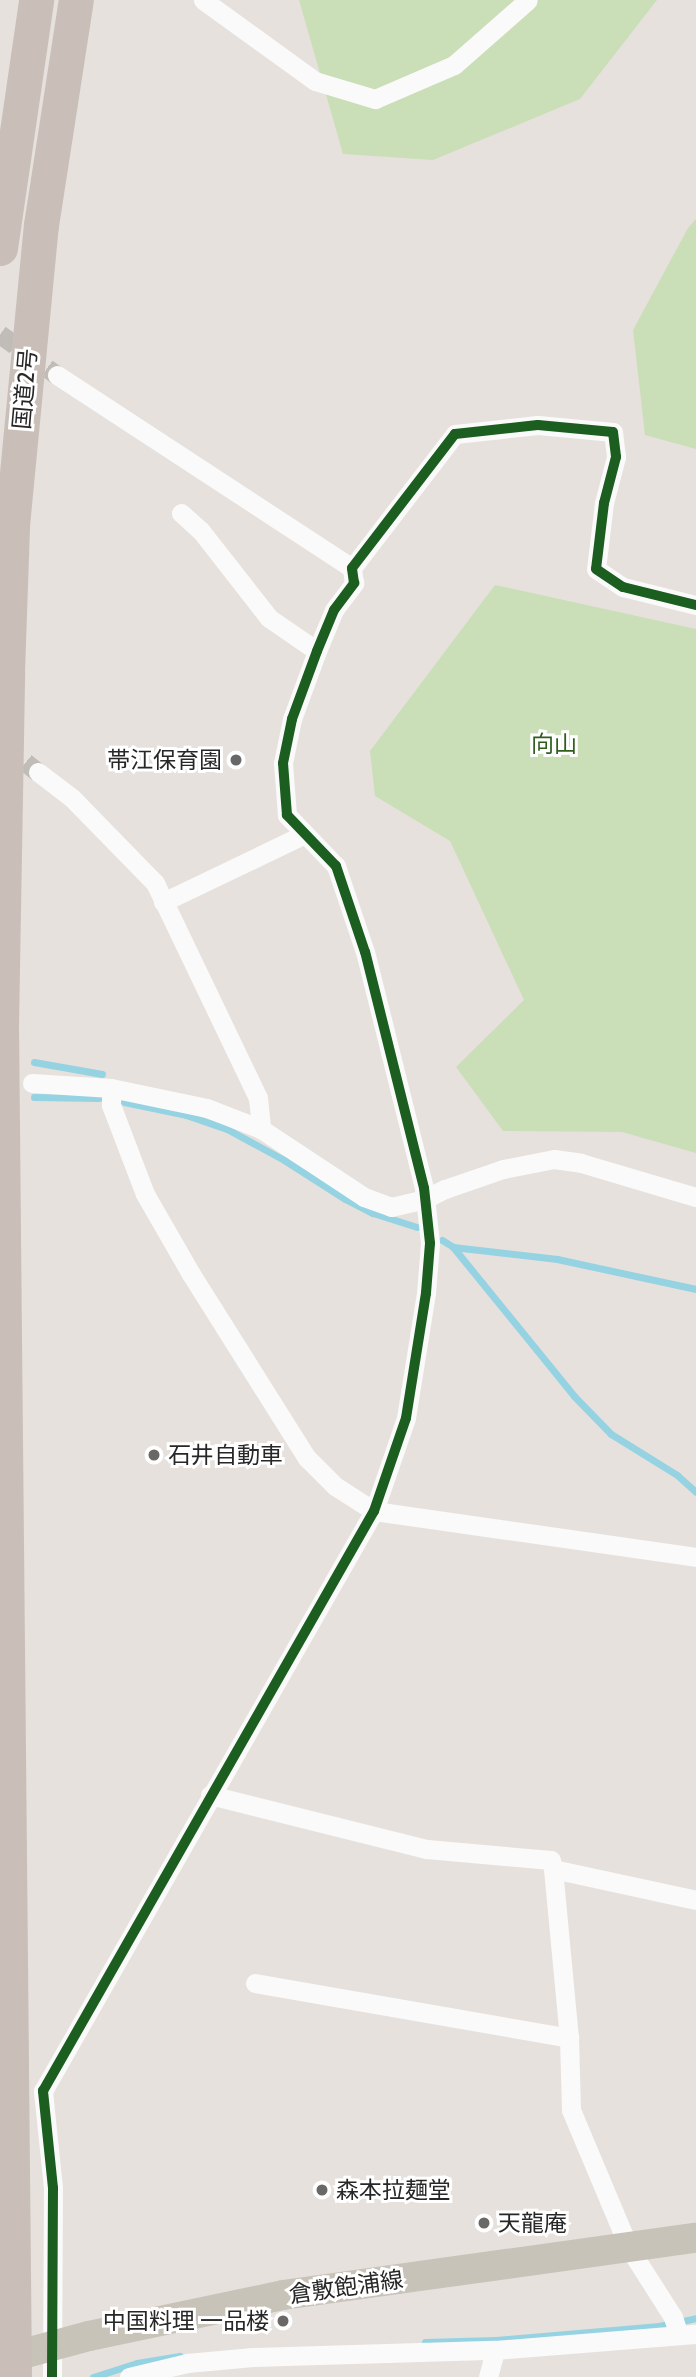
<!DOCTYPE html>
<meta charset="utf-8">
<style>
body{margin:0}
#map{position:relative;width:696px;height:2377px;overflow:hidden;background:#e6e1dc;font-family:Cabin,"Noto Sans JP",sans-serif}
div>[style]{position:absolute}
.green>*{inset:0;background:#cadfb7}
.stream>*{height:7px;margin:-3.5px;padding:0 3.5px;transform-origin:3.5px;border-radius:3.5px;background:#95d3e3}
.street-tunnel>*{height:19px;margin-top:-9.5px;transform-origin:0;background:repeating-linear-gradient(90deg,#c0bcb8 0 19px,transparent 0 29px)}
.street>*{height:19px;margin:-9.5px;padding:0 9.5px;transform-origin:9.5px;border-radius:9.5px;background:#fbfafa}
.primary>*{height:30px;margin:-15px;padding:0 15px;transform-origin:15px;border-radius:15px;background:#c7c3b9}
.highway>*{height:35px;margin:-17.5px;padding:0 17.5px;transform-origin:17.5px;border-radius:17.5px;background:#c9bfb8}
.cycleway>*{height:10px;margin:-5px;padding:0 5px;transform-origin:5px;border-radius:5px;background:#1b5e20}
.dots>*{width:19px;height:19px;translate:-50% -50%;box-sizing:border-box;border:4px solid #fff;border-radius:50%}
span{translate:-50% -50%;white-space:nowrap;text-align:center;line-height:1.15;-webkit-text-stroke:6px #fff;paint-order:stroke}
.street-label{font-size:23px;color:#272727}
.park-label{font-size:23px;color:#2f5e1d}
.poi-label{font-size:23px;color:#272727}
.right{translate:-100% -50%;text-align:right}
.left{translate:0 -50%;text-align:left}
</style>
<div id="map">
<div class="green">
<i style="clip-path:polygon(299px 0,657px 0,580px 99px,433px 160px,343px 154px)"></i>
<i style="clip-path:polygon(696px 219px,696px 449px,645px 435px,633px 330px,688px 228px)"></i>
<i style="clip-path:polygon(495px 585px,696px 629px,696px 1153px,622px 1132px,503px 1131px,456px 1067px,524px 1000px,450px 841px,375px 796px,370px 751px)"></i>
</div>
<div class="stream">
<i style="left:34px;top:1062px;width:69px;rotate:10deg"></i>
<i style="left:34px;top:1097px;width:65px;rotate:0.9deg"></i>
<i style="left:124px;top:1102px;width:63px;rotate:11.8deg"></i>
<i style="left:186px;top:1115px;width:43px;rotate:18.9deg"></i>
<i style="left:227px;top:1129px;width:65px;rotate:28.5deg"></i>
<i style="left:284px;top:1160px;width:72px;rotate:32.6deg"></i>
<i style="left:345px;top:1199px;width:31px;rotate:27deg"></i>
<i style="left:373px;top:1213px;width:46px;rotate:17.7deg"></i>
<i style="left:442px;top:1240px;width:13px;rotate:32deg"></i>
<i style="left:453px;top:1247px;width:192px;rotate:50.9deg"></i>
<i style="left:574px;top:1396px;width:53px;rotate:45.8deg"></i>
<i style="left:611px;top:1434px;width:78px;rotate:31.8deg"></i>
<i style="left:677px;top:1475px;width:25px;rotate:42deg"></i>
<i style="left:453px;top:1247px;width:105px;rotate:6.6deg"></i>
<i style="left:557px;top:1259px;width:142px;rotate:12.2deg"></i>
<i style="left:425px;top:2342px;width:71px;rotate:-1.6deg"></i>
<i style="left:496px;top:2340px;width:164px;rotate:-4.9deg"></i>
<i style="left:659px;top:2326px;width:38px;rotate:-12deg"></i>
<i style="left:93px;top:2377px;width:46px;rotate:-17.7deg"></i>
<i style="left:137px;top:2363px;width:43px;rotate:-9.5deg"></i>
</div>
<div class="street-tunnel">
<i style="left:0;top:334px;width:70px;rotate:35.7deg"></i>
<i style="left:3px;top:744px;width:45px;rotate:38.7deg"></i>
</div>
<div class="street">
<i style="left:203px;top:0;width:138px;rotate:35.9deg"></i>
<i style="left:315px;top:81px;width:63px;rotate:16.7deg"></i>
<i style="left:375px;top:99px;width:86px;rotate:-23.3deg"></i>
<i style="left:454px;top:65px;width:98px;rotate:-41.3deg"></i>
<i style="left:57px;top:375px;width:353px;rotate:33.2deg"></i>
<i style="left:181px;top:513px;width:27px;rotate:42deg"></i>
<i style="left:201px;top:531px;width:110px;rotate:52deg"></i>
<i style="left:269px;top:618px;width:58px;rotate:34.5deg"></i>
<i style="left:38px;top:772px;width:43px;rotate:37.4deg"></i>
<i style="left:72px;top:798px;width:119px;rotate:45.7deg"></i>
<i style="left:155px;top:883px;width:238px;rotate:64.4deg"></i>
<i style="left:258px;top:1098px;width:31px;rotate:84deg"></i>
<i style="left:163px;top:902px;width:157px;rotate:-25.6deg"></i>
<i style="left:32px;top:1083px;width:79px;rotate:3.6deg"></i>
<i style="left:111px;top:1088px;width:98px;rotate:11.8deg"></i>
<i style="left:207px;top:1108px;width:58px;rotate:21.3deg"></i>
<i style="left:261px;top:1129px;width:123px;rotate:33.4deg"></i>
<i style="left:364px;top:1197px;width:29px;rotate:20deg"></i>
<i style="left:391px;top:1207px;width:35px;rotate:-13deg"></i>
<i style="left:425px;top:1199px;width:22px;rotate:-27deg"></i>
<i style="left:445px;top:1189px;width:61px;rotate:-19deg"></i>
<i style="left:503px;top:1169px;width:52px;rotate:-11.1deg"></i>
<i style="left:554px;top:1159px;width:27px;rotate:8deg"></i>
<i style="left:581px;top:1163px;width:120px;rotate:16.5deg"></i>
<i style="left:111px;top:1088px;width:17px;rotate:90deg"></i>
<i style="left:111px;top:1105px;width:95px;rotate:69.1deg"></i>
<i style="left:145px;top:1194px;width:92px;rotate:60.1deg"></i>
<i style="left:191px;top:1274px;width:218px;rotate:57.8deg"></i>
<i style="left:307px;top:1458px;width:40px;rotate:45deg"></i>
<i style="left:335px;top:1486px;width:46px;rotate:32.7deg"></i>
<i style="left:374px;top:1511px;width:325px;rotate:8.1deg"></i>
<i style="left:210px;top:1795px;width:224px;rotate:14deg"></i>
<i style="left:427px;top:1849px;width:124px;rotate:5.1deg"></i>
<i style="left:551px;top:1860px;width:9px;rotate:77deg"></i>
<i style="left:553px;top:1869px;width:146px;rotate:12.2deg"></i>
<i style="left:553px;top:1869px;width:170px;rotate:84.6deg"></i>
<i style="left:569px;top:2038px;width:72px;rotate:88.4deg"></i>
<i style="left:571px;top:2110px;width:150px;rotate:67.2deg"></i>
<i style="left:629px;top:2248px;width:82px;rotate:57.5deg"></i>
<i style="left:673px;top:2317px;width:19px;rotate:72deg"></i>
<i style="left:255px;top:1983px;width:319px;rotate:9.9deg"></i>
<i style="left:52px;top:2377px;width:189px;rotate:-89.7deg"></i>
<i style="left:53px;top:2188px;width:98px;rotate:-95.9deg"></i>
<i style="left:43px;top:2091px;width:668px;rotate:-60.29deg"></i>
<i style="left:374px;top:1511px;width:98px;rotate:-71deg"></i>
<i style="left:406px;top:1418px;width:127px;rotate:-80.9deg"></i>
<i style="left:426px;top:1293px;width:50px;rotate:-85.4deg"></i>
<i style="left:430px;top:1243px;width:55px;rotate:-96.2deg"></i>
<i style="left:424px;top:1188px;width:243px;rotate:-104deg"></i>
<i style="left:365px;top:952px;width:91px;rotate:-108.6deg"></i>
<i style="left:336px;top:866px;width:71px;rotate:-133.9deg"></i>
<i style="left:287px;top:815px;width:52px;rotate:-94.4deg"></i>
<i style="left:283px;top:763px;width:45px;rotate:-78.4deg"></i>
<i style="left:292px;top:719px;width:72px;rotate:-69.8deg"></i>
<i style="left:317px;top:651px;width:44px;rotate:-67.5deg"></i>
<i style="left:334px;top:610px;width:34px;rotate:-53deg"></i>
<i style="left:354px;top:583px;width:15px;rotate:-98deg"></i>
<i style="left:352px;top:568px;width:169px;rotate:-52.5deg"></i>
<i style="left:455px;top:434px;width:83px;rotate:-6.2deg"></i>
<i style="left:538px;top:425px;width:75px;rotate:5.3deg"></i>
<i style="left:613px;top:432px;width:25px;rotate:83deg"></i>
<i style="left:616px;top:457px;width:48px;rotate:104.6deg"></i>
<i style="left:604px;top:503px;width:66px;rotate:96.9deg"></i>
<i style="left:596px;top:569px;width:32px;rotate:34deg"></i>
<i style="left:623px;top:587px;width:75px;rotate:13.9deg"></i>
<i style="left:129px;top:2377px;width:60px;rotate:-13.6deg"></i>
<i style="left:187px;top:2363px;width:66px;rotate:-5.2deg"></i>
<i style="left:253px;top:2357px;width:242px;rotate:-1.7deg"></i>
<i style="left:495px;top:2350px;width:202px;rotate:-4.6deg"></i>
<i style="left:488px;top:2377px;width:28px;rotate:-75deg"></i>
</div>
<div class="primary">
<i style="left:0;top:2360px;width:92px;rotate:-15.1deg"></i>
<i style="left:89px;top:2336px;width:198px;rotate:-11.9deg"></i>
<i style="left:283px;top:2295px;width:417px;rotate:-7.9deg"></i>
</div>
<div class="highway">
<i style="left:0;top:248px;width:251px;rotate:-81.7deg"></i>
<i style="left:14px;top:2377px;width:1352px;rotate:-90.55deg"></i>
<i style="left:1px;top:1025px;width:354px;rotate:-89deg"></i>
<i style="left:7px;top:671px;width:146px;rotate:-88deg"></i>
<i style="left:12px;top:525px;width:301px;rotate:-84.5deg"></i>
<i style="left:41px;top:225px;width:228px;rotate:-81.2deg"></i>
</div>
<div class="cycleway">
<i style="left:52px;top:2377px;width:189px;rotate:-89.7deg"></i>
<i style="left:53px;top:2188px;width:98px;rotate:-95.9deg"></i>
<i style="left:43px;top:2091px;width:668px;rotate:-60.29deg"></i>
<i style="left:374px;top:1511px;width:98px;rotate:-71deg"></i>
<i style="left:406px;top:1418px;width:127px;rotate:-80.9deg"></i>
<i style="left:426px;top:1293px;width:50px;rotate:-85.4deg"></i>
<i style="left:430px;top:1243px;width:55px;rotate:-96.2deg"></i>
<i style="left:424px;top:1188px;width:243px;rotate:-104deg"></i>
<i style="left:365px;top:952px;width:91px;rotate:-108.6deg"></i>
<i style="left:336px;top:866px;width:71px;rotate:-133.9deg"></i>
<i style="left:287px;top:815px;width:52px;rotate:-94.4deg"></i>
<i style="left:283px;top:763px;width:45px;rotate:-78.4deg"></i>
<i style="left:292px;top:719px;width:72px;rotate:-69.8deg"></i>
<i style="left:317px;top:651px;width:44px;rotate:-67.5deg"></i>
<i style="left:334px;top:610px;width:34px;rotate:-53deg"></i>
<i style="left:354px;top:583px;width:15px;rotate:-98deg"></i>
<i style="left:352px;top:568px;width:169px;rotate:-52.5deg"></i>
<i style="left:455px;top:434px;width:83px;rotate:-6.2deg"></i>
<i style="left:538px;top:425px;width:75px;rotate:5.3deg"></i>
<i style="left:613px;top:432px;width:25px;rotate:83deg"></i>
<i style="left:616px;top:457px;width:48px;rotate:104.6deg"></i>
<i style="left:604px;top:503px;width:66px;rotate:96.9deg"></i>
<i style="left:596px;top:569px;width:32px;rotate:34deg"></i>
<i style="left:623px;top:587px;width:75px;rotate:13.9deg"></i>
</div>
<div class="dots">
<i style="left:236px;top:760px;background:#6a6866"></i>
<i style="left:154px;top:1455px;background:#6a6866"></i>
<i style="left:322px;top:2190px;background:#6a6866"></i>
<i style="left:484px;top:2223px;background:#6a6866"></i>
<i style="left:283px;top:2321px;background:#6a6866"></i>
</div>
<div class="street-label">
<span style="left:25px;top:389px;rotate:-85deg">国道2号</span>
<span style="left:346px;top:2287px;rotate:-8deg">倉敷飽浦線</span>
</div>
<div class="park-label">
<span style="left:554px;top:744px">向山</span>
</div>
<div class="poi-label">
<span class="right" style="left:222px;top:760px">帯江保育園</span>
<span class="left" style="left:168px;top:1455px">石井自動車</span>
<span class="left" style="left:336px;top:2190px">森本拉麺堂</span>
<span class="left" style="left:498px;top:2223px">天龍庵</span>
<span class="right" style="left:269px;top:2321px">中国料理 一品楼</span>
</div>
</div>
